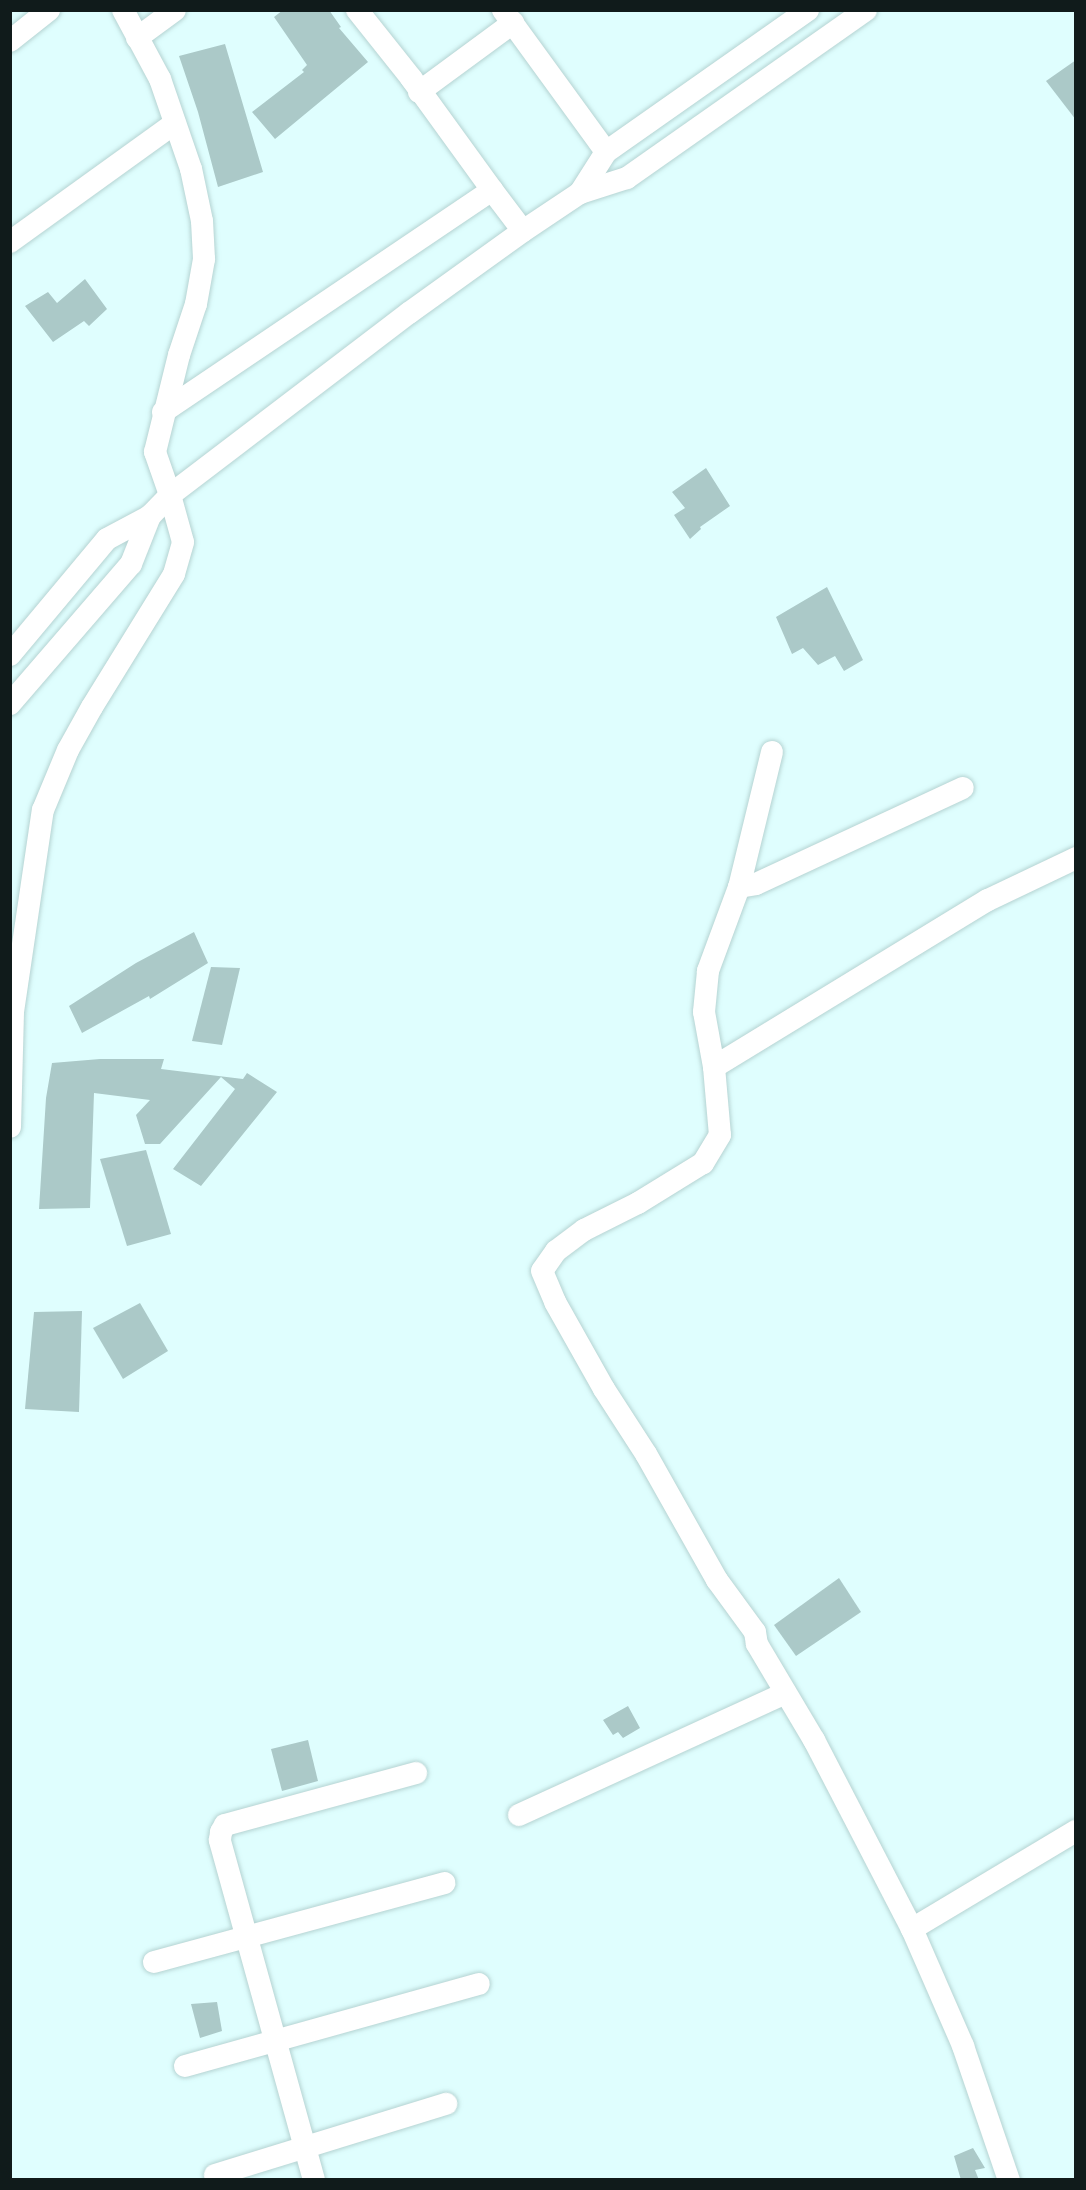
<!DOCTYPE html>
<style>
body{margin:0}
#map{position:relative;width:1086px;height:2190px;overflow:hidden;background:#dffefe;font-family:Signika,sans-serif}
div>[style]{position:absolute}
.building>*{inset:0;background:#abc9c8}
.roads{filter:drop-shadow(0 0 2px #b5d3d2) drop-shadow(0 0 2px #b5d3d2)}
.minor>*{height:22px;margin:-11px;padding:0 11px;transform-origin:11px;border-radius:11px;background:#fff}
span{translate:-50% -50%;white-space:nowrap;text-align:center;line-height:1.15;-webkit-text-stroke:4.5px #fff;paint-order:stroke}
.frame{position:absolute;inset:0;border:12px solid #101b1b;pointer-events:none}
</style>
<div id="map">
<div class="building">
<i style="clip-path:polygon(283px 10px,329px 10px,341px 27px,339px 28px,368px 62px,275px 139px,252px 112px,304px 72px,302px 70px,307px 65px,274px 17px)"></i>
<i style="clip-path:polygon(225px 44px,263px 172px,218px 187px,198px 112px,179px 56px)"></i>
<i style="clip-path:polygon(1076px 60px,1076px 120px,1046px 81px)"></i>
<i style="clip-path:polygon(85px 279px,107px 309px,89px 326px,84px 321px,53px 342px,25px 306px,48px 292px,57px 303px)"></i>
<i style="clip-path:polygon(706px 468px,730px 506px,700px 527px,701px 529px,690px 539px,674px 515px,685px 508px,672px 492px)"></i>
<i style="clip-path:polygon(827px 587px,863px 660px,844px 671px,835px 656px,818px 665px,803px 648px,792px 654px,776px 617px)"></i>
<i style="clip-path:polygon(194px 932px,208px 963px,150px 999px,149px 996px,82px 1033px,69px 1006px,136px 963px)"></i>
<i style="clip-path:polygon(211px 967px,240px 968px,222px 1045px,192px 1041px)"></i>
<i style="clip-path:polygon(100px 1059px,164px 1059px,161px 1069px,243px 1079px,247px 1073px,277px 1092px,201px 1186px,173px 1169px,235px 1089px,221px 1077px,160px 1144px,145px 1144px,136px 1115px,150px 1100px,94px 1093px,90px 1208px,39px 1209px,46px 1098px,52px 1063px)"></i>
<i style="clip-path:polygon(146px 1150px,171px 1234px,127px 1246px,100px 1159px)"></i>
<i style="clip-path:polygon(140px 1303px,168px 1351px,123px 1379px,93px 1328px)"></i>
<i style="clip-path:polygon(82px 1311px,79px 1412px,25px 1409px,34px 1312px)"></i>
<i style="clip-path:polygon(839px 1578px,861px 1612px,796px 1656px,774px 1625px)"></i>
<i style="clip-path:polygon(628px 1706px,640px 1728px,623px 1738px,618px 1732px,613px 1735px,603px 1720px)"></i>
<i style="clip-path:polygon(308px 1740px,318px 1781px,282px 1791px,271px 1749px)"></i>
<i style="clip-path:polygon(217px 2002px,222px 2031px,200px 2038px,191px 2004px)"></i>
<i style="clip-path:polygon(973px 2148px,985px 2168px,975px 2170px,979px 2180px,961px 2180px,954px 2156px)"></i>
</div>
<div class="roads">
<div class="minor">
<i style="left:357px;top:10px;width:87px;rotate:51.5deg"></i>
<i style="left:411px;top:78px;width:138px;rotate:54.1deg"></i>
<i style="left:503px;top:10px;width:175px;rotate:54deg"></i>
<i style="left:137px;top:38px;width:47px;rotate:-36.4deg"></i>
<i style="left:10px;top:41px;width:50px;rotate:-38.5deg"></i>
<i style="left:419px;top:92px;width:117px;rotate:-36.3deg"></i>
<i style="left:580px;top:193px;width:49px;rotate:-57.6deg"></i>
<i style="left:606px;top:152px;width:247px;rotate:-35.1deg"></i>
<i style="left:10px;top:242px;width:203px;rotate:-35.8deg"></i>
<i style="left:163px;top:412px;width:397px;rotate:-34deg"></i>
<i style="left:492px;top:190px;width:51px;rotate:52.9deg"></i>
<i style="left:10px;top:655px;width:151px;rotate:-50.1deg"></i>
<i style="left:107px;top:539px;width:49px;rotate:-28.1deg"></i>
<i style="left:150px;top:516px;width:29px;rotate:-46deg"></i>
<i style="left:170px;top:495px;width:300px;rotate:-37.3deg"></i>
<i style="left:409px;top:313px;width:140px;rotate:-35.7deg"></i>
<i style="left:523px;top:231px;width:69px;rotate:-33.7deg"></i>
<i style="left:580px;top:193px;width:49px;rotate:-17.7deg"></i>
<i style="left:627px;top:178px;width:292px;rotate:-35.1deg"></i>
<i style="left:10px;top:704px;width:185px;rotate:-49.2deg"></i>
<i style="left:131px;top:564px;width:52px;rotate:-68.4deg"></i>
<i style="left:772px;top:752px;width:139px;rotate:103.7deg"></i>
<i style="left:739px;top:887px;width:90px;rotate:110.3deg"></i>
<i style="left:708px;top:971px;width:41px;rotate:95.6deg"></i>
<i style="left:704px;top:1012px;width:56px;rotate:79.7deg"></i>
<i style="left:714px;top:1067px;width:68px;rotate:85deg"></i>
<i style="left:720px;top:1135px;width:33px;rotate:121deg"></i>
<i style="left:703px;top:1163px;width:76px;rotate:148.4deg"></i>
<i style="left:638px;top:1203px;width:60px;rotate:153.4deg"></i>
<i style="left:584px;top:1230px;width:35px;rotate:143deg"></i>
<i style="left:556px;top:1251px;width:24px;rotate:125deg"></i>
<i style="left:542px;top:1271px;width:34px;rotate:67deg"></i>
<i style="left:555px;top:1302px;width:100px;rotate:60.6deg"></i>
<i style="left:604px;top:1389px;width:77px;rotate:57.1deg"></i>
<i style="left:646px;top:1454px;width:145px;rotate:60.6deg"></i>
<i style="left:717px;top:1580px;width:64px;rotate:53.8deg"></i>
<i style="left:755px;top:1632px;width:12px;rotate:81deg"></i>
<i style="left:757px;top:1644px;width:112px;rotate:59.3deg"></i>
<i style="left:814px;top:1740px;width:213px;rotate:62.6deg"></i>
<i style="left:912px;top:1929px;width:191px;rotate:-30.9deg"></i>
<i style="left:739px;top:887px;width:17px;rotate:-10deg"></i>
<i style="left:756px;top:884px;width:228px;rotate:-24.9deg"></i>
<i style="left:714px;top:1067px;width:321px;rotate:-31.4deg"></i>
<i style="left:988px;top:900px;width:98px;rotate:-25.5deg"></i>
<i style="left:10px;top:1127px;width:115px;rotate:-88.5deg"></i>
<i style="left:13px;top:1012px;width:204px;rotate:-81.6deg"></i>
<i style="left:43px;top:810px;width:65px;rotate:-67.4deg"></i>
<i style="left:68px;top:750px;width:49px;rotate:-60.8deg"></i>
<i style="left:92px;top:707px;width:156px;rotate:-58.3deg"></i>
<i style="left:174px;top:574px;width:33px;rotate:-74deg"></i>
<i style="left:183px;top:542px;width:49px;rotate:-105.5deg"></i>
<i style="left:170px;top:495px;width:46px;rotate:-109.2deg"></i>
<i style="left:155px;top:452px;width:100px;rotate:-76.1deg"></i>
<i style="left:179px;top:355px;width:54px;rotate:-71.6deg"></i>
<i style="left:196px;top:304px;width:46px;rotate:-79.9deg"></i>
<i style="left:204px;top:259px;width:38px;rotate:-93deg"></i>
<i style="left:202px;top:221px;width:53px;rotate:-101.9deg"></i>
<i style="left:191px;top:169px;width:95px;rotate:-109deg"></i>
<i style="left:160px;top:79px;width:78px;rotate:-118.2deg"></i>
<i style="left:519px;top:1815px;width:293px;rotate:-24.6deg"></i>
<i style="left:912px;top:1929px;width:128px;rotate:66.4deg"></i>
<i style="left:963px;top:2046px;width:142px;rotate:71.1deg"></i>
<i style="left:154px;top:1962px;width:301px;rotate:-15.2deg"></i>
<i style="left:185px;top:2066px;width:305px;rotate:-15.6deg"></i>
<i style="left:215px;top:2175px;width:242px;rotate:-17.1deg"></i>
<i style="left:314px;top:2180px;width:353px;rotate:-105.5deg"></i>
<i style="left:220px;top:1840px;width:8px;rotate:-83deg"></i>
<i style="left:221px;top:1832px;width:8px;rotate:-60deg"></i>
<i style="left:225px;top:1825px;width:198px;rotate:-15.2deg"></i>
</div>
</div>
<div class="frame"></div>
</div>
